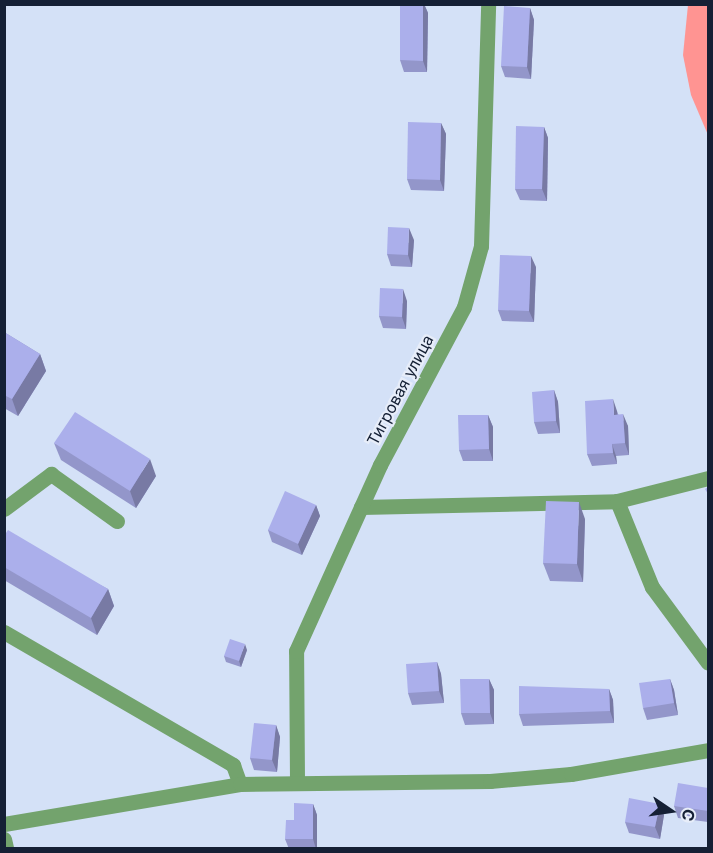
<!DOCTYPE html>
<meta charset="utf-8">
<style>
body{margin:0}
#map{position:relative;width:713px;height:853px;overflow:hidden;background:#d4e1f7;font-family:Inter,sans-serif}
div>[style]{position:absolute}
.green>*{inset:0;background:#ff9492}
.minor>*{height:15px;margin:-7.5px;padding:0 7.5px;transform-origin:7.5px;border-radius:7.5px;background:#73a36d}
.wall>*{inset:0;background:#9396ca}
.shaded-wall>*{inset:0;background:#787aa4}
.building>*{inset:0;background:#abafeb}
span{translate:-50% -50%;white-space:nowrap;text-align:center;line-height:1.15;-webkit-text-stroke:4.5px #e7edf9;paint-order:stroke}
.street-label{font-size:16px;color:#152035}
.frame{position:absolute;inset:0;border:6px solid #152035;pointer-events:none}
.north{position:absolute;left:641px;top:781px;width:60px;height:60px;-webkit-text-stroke:4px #e7edf9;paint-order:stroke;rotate:103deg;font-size:16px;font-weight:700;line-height:24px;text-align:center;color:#152035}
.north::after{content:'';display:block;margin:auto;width:21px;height:27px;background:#152035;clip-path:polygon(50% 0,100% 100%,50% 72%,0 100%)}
</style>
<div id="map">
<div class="green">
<i style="clip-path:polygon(688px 5px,708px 5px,708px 135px,691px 95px,683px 55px)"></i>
</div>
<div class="minor">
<i style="left:617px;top:501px;width:93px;rotate:67.9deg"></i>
<i style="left:652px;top:587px;width:94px;rotate:53.6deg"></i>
<i style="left:361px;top:507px;width:256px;rotate:-1.3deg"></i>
<i style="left:617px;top:501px;width:94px;rotate:-14.2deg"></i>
<i style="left:4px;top:509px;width:59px;rotate:-36.7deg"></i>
<i style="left:51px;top:474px;width:81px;rotate:35.5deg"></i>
<i style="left:4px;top:632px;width:265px;rotate:30.1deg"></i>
<i style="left:233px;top:765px;width:20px;rotate:70deg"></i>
<i style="left:297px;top:780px;width:129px;rotate:-90.4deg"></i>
<i style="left:296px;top:651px;width:204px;rotate:-65.7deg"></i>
<i style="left:380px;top:465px;width:179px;rotate:-62deg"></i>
<i style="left:464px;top:307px;width:63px;rotate:-74.4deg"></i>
<i style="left:481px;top:246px;width:242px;rotate:-88.3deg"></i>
<i style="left:4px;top:824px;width:239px;rotate:-9.6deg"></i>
<i style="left:240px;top:784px;width:250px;rotate:-0.7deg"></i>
<i style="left:490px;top:781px;width:81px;rotate:-4.9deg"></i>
<i style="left:571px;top:774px;width:139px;rotate:-9.9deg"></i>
<i style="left:4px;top:839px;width:9px;rotate:77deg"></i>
</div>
<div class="wall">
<i style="clip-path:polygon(400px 4px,424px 4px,428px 13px,427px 72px,404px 72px,400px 60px)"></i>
<i style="clip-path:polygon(530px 8px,534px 20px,531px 79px,505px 77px,501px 66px)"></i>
<i style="clip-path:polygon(441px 123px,446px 134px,444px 191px,411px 190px,407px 179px)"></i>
<i style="clip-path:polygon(544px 127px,548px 138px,547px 201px,520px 200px,515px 189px)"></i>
<i style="clip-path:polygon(414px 240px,412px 267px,391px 266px,387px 254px)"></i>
<i style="clip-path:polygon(536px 267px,534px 322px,502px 321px,498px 310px)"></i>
<i style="clip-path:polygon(407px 301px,406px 329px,383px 328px,379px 316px)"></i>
<i style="clip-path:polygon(4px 332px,40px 354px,46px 371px,18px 416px,4px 408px)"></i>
<i style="clip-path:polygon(554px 390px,558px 402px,560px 433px,538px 434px,534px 422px)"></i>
<i style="clip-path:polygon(617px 411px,618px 414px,628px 426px,629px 455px,616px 456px,617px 464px,592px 466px,587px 454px)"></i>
<i style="clip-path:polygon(488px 415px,493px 427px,493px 461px,463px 461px,459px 450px)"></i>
<i style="clip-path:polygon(54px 443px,156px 476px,136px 508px,61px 460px)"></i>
<i style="clip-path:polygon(316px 505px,320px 516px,302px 555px,272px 542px,268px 530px)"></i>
<i style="clip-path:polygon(585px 519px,583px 582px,550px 581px,543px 563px)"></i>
<i style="clip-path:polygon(4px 536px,108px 589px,114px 606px,97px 635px,4px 580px)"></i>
<i style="clip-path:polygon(247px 650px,241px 667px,226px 662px,224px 656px)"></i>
<i style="clip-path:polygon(437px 662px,441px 674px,444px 703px,412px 705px,408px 693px)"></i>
<i style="clip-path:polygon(489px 679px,494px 690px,494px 724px,465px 725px,461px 713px)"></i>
<i style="clip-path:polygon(670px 679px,674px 690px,678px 715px,647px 720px,643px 708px)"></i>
<i style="clip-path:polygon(609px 689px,613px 700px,614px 723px,523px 726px,519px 714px)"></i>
<i style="clip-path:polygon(276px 725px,280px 737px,277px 772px,254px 770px,250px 758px)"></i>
<i style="clip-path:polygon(708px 788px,708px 822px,678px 818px,674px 806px)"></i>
<i style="clip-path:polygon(313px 804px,317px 815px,317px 849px,289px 849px,285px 839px)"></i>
<i style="clip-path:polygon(664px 815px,660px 839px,629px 833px,625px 822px)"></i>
</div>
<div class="shaded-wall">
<i style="clip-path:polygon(423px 4px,424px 4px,428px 13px,427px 72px,423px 61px)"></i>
<i style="clip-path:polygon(530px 8px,534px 20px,531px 79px,527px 67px)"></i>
<i style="clip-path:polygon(441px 123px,446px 134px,444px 191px,440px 180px)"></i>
<i style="clip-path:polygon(544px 127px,548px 138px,547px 201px,542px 189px)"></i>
<i style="clip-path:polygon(409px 228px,414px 240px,412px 267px,408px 255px)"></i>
<i style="clip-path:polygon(531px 256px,536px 267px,534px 322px,529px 311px)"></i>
<i style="clip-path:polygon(403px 289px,407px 301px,406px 329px,402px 317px)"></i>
<i style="clip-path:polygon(40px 354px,46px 371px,18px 416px,12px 399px)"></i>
<i style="clip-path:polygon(554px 390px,558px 402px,560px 433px,556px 421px)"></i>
<i style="clip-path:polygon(613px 399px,617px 411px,618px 426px,614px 415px)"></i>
<i style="clip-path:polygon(623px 414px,628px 426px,629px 455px,625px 443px)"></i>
<i style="clip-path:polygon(488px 415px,493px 427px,493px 461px,489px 449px)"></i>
<i style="clip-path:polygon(612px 444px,616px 456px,617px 464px,613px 453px)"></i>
<i style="clip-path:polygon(150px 459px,156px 476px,136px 508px,130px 491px)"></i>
<i style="clip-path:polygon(579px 502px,585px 519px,583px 582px,577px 564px)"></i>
<i style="clip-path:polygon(316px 505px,320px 516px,302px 555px,298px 544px)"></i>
<i style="clip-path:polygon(108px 589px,114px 606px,97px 635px,91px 618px)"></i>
<i style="clip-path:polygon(245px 644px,247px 650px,241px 667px,239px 661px)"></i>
<i style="clip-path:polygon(437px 662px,441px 674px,444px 703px,439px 691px)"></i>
<i style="clip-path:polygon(489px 679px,494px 690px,494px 724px,490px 713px)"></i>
<i style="clip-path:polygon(670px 679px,674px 690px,678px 715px,674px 703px)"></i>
<i style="clip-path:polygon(609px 689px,613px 700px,614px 723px,610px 711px)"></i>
<i style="clip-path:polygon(276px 725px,280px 737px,277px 772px,272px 760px)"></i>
<i style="clip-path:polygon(313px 804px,317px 815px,317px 849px,316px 849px,313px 839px)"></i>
<i style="clip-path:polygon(660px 804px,664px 815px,660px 839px,655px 827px)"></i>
</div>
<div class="building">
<i style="clip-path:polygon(400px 4px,423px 4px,423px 61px,400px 60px)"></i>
<i style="clip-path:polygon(504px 6px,530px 8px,527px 67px,501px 66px)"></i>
<i style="clip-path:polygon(408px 122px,441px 123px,440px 180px,407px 179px)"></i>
<i style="clip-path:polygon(516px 126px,544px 127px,542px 189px,515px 189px)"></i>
<i style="clip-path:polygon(388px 227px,409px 228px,408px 255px,387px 254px)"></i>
<i style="clip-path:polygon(500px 255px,531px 256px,529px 311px,498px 310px)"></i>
<i style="clip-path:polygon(380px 288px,403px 289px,402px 317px,379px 316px)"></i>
<i style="clip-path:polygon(4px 332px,40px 354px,12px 399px,4px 395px)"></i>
<i style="clip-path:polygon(554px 390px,556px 421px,534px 422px,532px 392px)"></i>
<i style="clip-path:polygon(613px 399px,614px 415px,623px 414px,625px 443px,612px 444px,613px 453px,587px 454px,585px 401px)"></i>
<i style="clip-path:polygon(75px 412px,150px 459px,130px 491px,54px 443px)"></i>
<i style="clip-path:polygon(458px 415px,488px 415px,489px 449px,459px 450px)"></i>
<i style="clip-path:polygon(708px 487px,708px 494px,705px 489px)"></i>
<i style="clip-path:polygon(285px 491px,316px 505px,298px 544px,268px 530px)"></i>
<i style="clip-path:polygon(546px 501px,579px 502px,577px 564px,543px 563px)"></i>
<i style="clip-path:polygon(8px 530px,108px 589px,91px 618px,4px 567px,4px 536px)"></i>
<i style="clip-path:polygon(230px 639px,245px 644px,239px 661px,224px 656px)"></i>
<i style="clip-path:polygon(437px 662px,439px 691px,408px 693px,406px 664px)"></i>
<i style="clip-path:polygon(460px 679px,489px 679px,490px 713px,461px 713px)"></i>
<i style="clip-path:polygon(670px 679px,674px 703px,643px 708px,639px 683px)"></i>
<i style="clip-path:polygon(519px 686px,609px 689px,610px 711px,519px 714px)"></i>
<i style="clip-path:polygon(254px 723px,276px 725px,272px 760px,250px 758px)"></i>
<i style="clip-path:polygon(678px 783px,708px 788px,708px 811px,674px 806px)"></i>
<i style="clip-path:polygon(629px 798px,660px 804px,655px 827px,625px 822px)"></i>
<i style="clip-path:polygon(294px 803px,313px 804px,313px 839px,285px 839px,286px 820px,294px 820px)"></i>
</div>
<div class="street-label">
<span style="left:400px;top:390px;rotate:-62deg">Тигровая улица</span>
</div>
<div class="frame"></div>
<div class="north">С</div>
</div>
